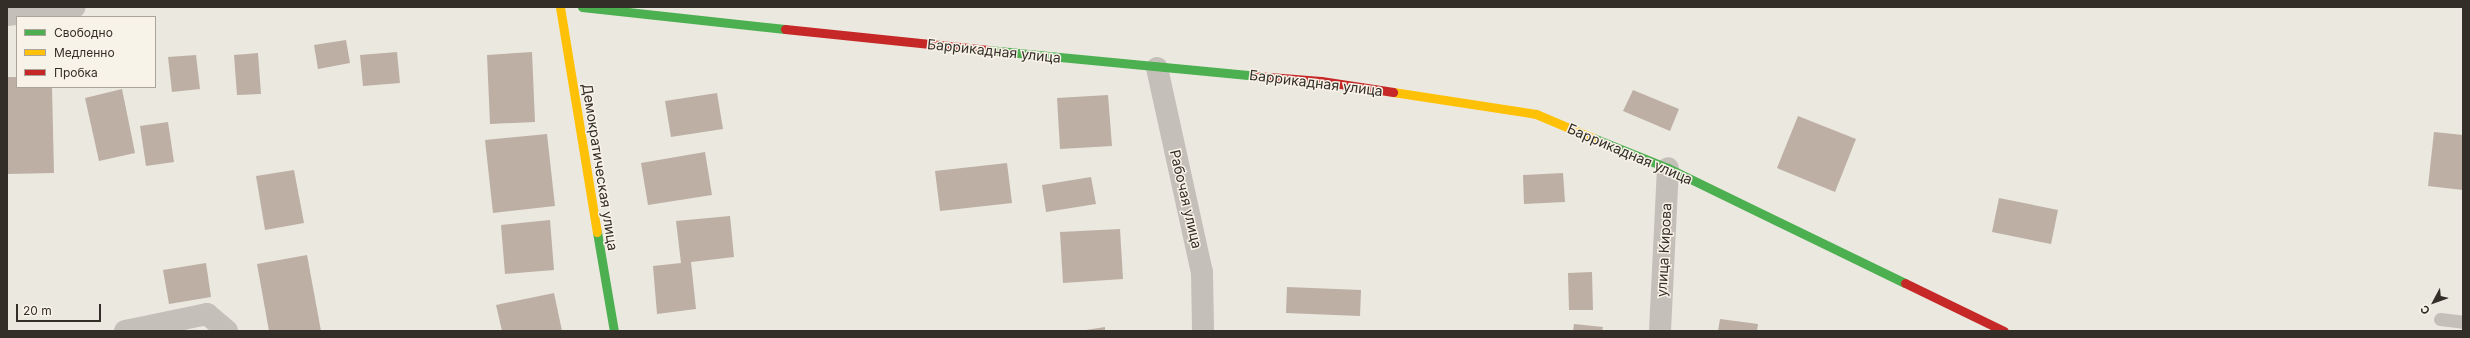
<!DOCTYPE html>
<meta charset="utf-8">
<style>
body{margin:0}
#map{position:relative;width:2470px;height:338px;overflow:hidden;background:#ebe8e0;font-family:Inter,sans-serif}
div>[style]{position:absolute}
.building>*{inset:0;background:#bdafa4}
.lane>*{height:13px;margin:-6.5px;padding:0 6.5px;transform-origin:6.5px;border-radius:6.5px;background:#c4c0b9}
.street>*{height:22px;margin:-11px;padding:0 11px;transform-origin:11px;border-radius:11px;background:#c4c0b9}
.fast>*{height:9px;margin:-4.5px;padding:0 4.5px;transform-origin:4.5px;border-radius:4.5px;background:#4caf50}
.slow>*{height:9px;margin:-4.5px;padding:0 4.5px;transform-origin:4.5px;border-radius:4.5px;background:#ffc107}
.jam>*{height:9px;margin:-4.5px;padding:0 4.5px;transform-origin:4.5px;border-radius:4.5px;background:#c62828}
span{translate:-50% -50%;white-space:nowrap;text-align:center;line-height:1.15;-webkit-text-stroke:3px #f8f3e8;paint-order:stroke}
.street-label{font-size:14px;color:#342e28}
.frame{position:absolute;inset:0;border:8px solid #342e28;pointer-events:none}
.legend{position:absolute;left:16px;top:16px;width:140px;height:72px;box-sizing:border-box;background:#f8f3e8;border:1px solid #aaa49b;margin:0;padding:5px 7px;list-style:none;font-size:12px;color:#342e28}
.legend li{display:flex;align-items:center;gap:8px;height:20px}
.legend b{width:20px;border:1px solid #aaa49b}
.north{position:absolute;left:2414px;top:282px;width:40px;height:40px;-webkit-text-stroke:3px #f8f3e8;paint-order:stroke;rotate:229deg;font-size:11px;font-weight:700;line-height:16px;text-align:center;color:#342e28}
.north::after{content:'';display:block;margin:auto;width:14px;height:18px;background:#342e28;clip-path:polygon(50% 0,100% 100%,50% 72%,0 100%)}
.scale{position:absolute;left:16px;top:304px;width:85px;height:18px;box-sizing:border-box;border:2px solid #342e28;border-top:0;padding-left:5px;font-size:12px;line-height:14px;white-space:nowrap;color:#342e28;-webkit-text-stroke:3px #f8f3e8;paint-order:stroke}
</style>
<div id="map">
<div class="building">
<i style="clip-path:polygon(346px 40px,350px 63px,318px 69px,314px 45px)"></i>
<i style="clip-path:polygon(397px 52px,400px 83px,363px 86px,360px 55px)"></i>
<i style="clip-path:polygon(532px 52px,535px 122px,490px 124px,487px 55px)"></i>
<i style="clip-path:polygon(258px 53px,261px 94px,237px 95px,234px 55px)"></i>
<i style="clip-path:polygon(196px 55px,200px 89px,172px 92px,168px 57px)"></i>
<i style="clip-path:polygon(7px 77px,17px 77px,17px 87px,52px 87px,54px 173px,7px 174px)"></i>
<i style="clip-path:polygon(122px 89px,135px 153px,99px 161px,85px 98px)"></i>
<i style="clip-path:polygon(1633px 90px,1679px 109px,1670px 131px,1623px 111px)"></i>
<i style="clip-path:polygon(717px 93px,723px 129px,671px 137px,665px 101px)"></i>
<i style="clip-path:polygon(1108px 95px,1112px 146px,1060px 149px,1057px 98px)"></i>
<i style="clip-path:polygon(1798px 116px,1856px 139px,1835px 192px,1777px 168px)"></i>
<i style="clip-path:polygon(168px 122px,174px 162px,146px 166px,140px 126px)"></i>
<i style="clip-path:polygon(2434px 132px,2463px 135px,2463px 190px,2428px 186px)"></i>
<i style="clip-path:polygon(547px 134px,555px 206px,493px 213px,485px 140px)"></i>
<i style="clip-path:polygon(705px 152px,712px 195px,648px 205px,641px 163px)"></i>
<i style="clip-path:polygon(1007px 163px,1012px 203px,940px 211px,935px 171px)"></i>
<i style="clip-path:polygon(294px 170px,304px 223px,265px 230px,256px 176px)"></i>
<i style="clip-path:polygon(1563px 173px,1565px 202px,1524px 204px,1523px 175px)"></i>
<i style="clip-path:polygon(1091px 177px,1096px 204px,1046px 212px,1042px 185px)"></i>
<i style="clip-path:polygon(1999px 198px,2058px 210px,2051px 244px,1992px 232px)"></i>
<i style="clip-path:polygon(730px 216px,734px 257px,691px 262px,696px 309px,657px 314px,653px 266px,681px 263px,676px 221px)"></i>
<i style="clip-path:polygon(550px 220px,554px 270px,505px 274px,501px 225px)"></i>
<i style="clip-path:polygon(1120px 229px,1123px 279px,1063px 283px,1060px 232px)"></i>
<i style="clip-path:polygon(307px 255px,321px 331px,269px 331px,257px 264px)"></i>
<i style="clip-path:polygon(206px 263px,211px 297px,169px 304px,163px 270px)"></i>
<i style="clip-path:polygon(1592px 272px,1593px 310px,1569px 310px,1568px 273px)"></i>
<i style="clip-path:polygon(1287px 287px,1361px 290px,1360px 316px,1286px 313px)"></i>
<i style="clip-path:polygon(554px 293px,562px 331px,502px 331px,496px 305px)"></i>
<i style="clip-path:polygon(1720px 319px,1758px 324px,1757px 331px,1718px 331px)"></i>
<i style="clip-path:polygon(1574px 324px,1603px 327px,1602px 331px,1573px 331px)"></i>
<i style="clip-path:polygon(1105px 327px,1105px 331px,1086px 331px,1086px 330px)"></i>
</div>
<div class="lane">
<i style="left:2440px;top:319px;width:23px;rotate:7deg"></i>
</div>
<div class="street">
<i style="left:7px;top:15px;width:68px;rotate:-6.7deg"></i>
<i style="left:1157px;top:68px;width:209px;rotate:77.6deg"></i>
<i style="left:1202px;top:272px;width:59px;rotate:89deg"></i>
<i style="left:125px;top:331px;width:84px;rotate:-11.7deg"></i>
<i style="left:207px;top:314px;width:26px;rotate:40deg"></i>
<i style="left:1660px;top:331px;width:163px;rotate:-87.2deg"></i>
</div>
<div class="fast">
<i style="left:582px;top:7px;width:204px;rotate:6.2deg"></i>
<i style="left:988px;top:50px;width:269px;rotate:5.5deg"></i>
<i style="left:1593px;top:138px;width:81px;rotate:21.8deg"></i>
<i style="left:1668px;top:168px;width:263px;rotate:25.9deg"></i>
<i style="left:597px;top:232px;width:100px;rotate:80.3deg"></i>
</div>
<div class="slow">
<i style="left:560px;top:7px;width:228px;rotate:80.7deg"></i>
<i style="left:1393px;top:92px;width:145px;rotate:8.7deg"></i>
<i style="left:1536px;top:114px;width:62px;rotate:22.8deg"></i>
</div>
<div class="jam">
<i style="left:785px;top:29px;width:204px;rotate:5.9deg"></i>
<i style="left:1256px;top:76px;width:65px;rotate:4.4deg"></i>
<i style="left:1321px;top:81px;width:73px;rotate:8.7deg"></i>
<i style="left:1905px;top:283px;width:110px;rotate:25.9deg"></i>
</div>
<div class="street-label">
<span style="left:994px;top:51px;rotate:6deg">Баррикадная улица</span>
<span style="left:1316px;top:83px;rotate:7deg">Баррикадная улица</span>
<span style="left:1630px;top:154px;rotate:23deg">Баррикадная улица</span>
<span style="left:600px;top:167px;rotate:81deg">Демократическая улица</span>
<span style="left:1186px;top:199px;rotate:77deg">Рабочая улица</span>
<span style="left:1664px;top:250px;rotate:-87deg">улица Кирова</span>
</div>
<div class="frame"></div>
<ul class="legend">
<li><b style="height:5px;background:#4caf50"></b>Свободно</li>
<li><b style="height:5px;background:#ffc107"></b>Медленно</li>
<li><b style="height:5px;background:#c62828"></b>Пробка</li>
</ul>
<div class="north">С</div>
<div class="scale">20 m</div>
</div>
